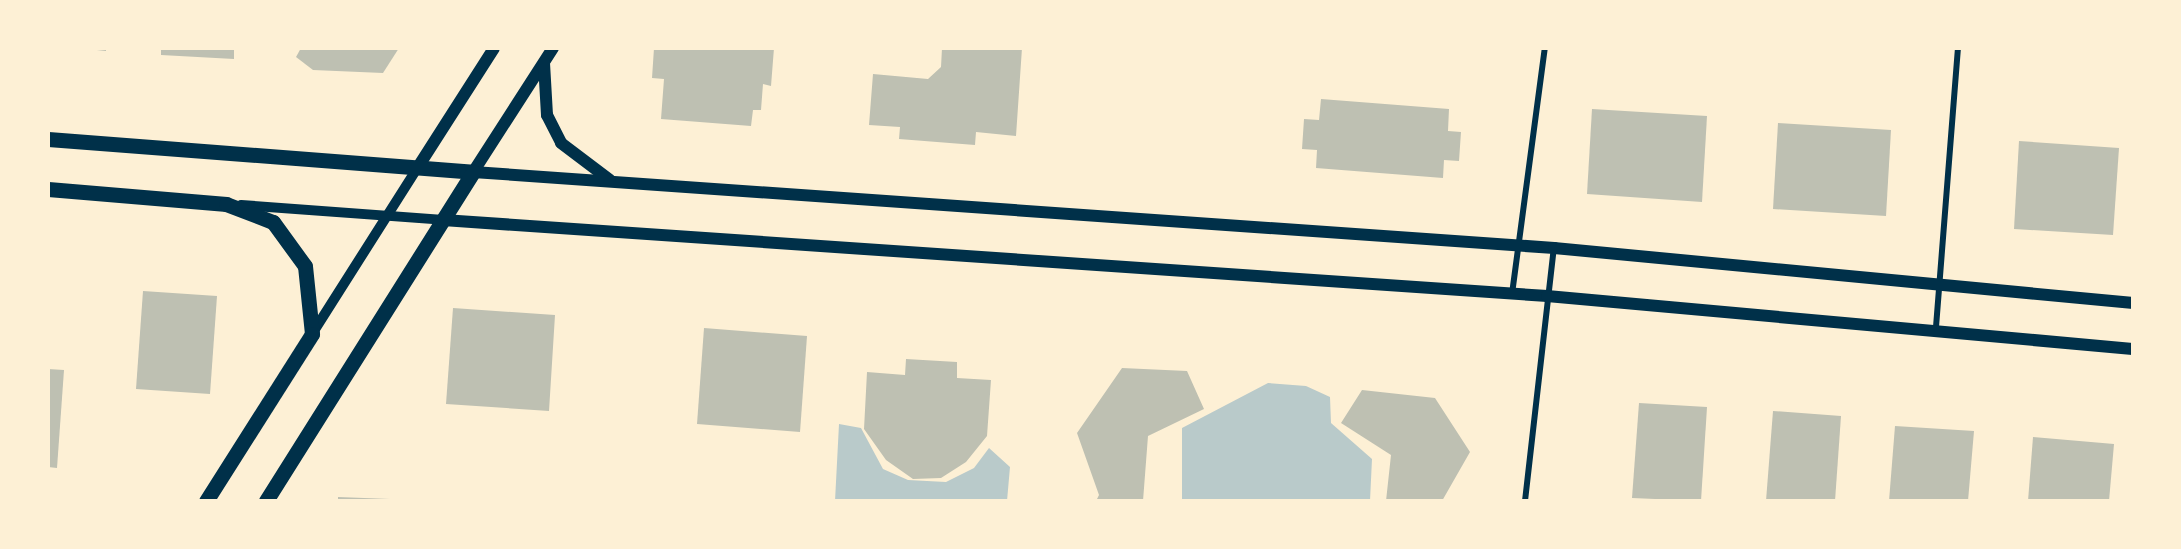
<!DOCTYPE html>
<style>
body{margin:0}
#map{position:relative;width:2181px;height:549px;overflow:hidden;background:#fdf0d5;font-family:Signika,sans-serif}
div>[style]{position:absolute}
.green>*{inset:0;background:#b9caca}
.building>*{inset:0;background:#bec0b2}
.minor>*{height:6px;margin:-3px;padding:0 3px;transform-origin:3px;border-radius:3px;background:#003049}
.tertiary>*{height:10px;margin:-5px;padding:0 5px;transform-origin:5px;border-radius:5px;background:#003049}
.secondary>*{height:12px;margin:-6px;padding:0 6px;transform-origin:6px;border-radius:6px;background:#003049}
.primary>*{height:15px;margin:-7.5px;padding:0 7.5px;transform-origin:7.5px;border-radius:7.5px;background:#003049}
span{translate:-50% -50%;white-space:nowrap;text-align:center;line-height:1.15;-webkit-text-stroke:4.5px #fdf0d5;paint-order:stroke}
.frame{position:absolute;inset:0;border:50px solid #fdf0d5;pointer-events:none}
</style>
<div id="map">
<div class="green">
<i style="clip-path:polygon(1268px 383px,1306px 386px,1330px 397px,1331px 423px,1372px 459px,1370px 501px,1182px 501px,1182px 428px)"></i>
<i style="clip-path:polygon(839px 424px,861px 428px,883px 469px,908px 480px,946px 482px,974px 468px,989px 448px,1010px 467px,1007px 501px,835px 501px)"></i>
</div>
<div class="building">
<i style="clip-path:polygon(78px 48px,106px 48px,106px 51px)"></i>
<i style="clip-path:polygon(161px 48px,234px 48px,234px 59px,161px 55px)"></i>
<i style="clip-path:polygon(301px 48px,399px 48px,383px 73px,313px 70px,296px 57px)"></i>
<i style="clip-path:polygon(654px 48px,774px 48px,771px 86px,763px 84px,761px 110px,753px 110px,751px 126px,661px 119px,664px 79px,652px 78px)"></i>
<i style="clip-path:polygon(942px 48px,1022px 48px,1016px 136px,976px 132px,975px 145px,899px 139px,900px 127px,869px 125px,873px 74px,928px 79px,941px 67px)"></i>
<i style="clip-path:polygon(1321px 99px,1449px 109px,1448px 131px,1461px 132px,1459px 161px,1444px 160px,1443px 178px,1316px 168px,1317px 150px,1302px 149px,1304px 119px,1319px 120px)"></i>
<i style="clip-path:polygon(1592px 109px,1707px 116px,1702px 202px,1587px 194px)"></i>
<i style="clip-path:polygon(1778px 123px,1891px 130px,1886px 216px,1773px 209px)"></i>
<i style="clip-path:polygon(2019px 141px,2119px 148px,2113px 235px,2014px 229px)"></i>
<i style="clip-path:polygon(143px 291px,217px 296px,210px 394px,136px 389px)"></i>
<i style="clip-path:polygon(453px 308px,555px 315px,549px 411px,446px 404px)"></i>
<i style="clip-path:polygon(704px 328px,807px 336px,800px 432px,697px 424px)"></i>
<i style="clip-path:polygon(906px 359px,957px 362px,957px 378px,991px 380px,987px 436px,966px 462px,941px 478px,913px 479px,886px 460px,864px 429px,867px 372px,905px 375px)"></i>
<i style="clip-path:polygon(1122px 368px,1187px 371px,1204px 409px,1148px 436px,1143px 501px,1096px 501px,1099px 495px,1077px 433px)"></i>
<i style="clip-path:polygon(48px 369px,64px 370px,57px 468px,48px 467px)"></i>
<i style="clip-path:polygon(1362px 390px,1435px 398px,1470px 452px,1442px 501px,1386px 501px,1391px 455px,1341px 423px)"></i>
<i style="clip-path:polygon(1639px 403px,1707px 407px,1701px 501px,1632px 498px)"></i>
<i style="clip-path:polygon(1773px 411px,1841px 416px,1835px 501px,1766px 501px)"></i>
<i style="clip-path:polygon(1895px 426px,1974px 431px,1968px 501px,1889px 501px)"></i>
<i style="clip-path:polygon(2033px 437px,2114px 444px,2109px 501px,2028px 501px)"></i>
<i style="clip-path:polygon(338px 497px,390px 499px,390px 501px,338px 501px)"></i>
</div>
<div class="minor">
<i style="left:1512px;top:294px;width:248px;rotate:-82.4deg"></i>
<i style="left:1936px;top:327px;width:280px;rotate:-85.5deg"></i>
<i style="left:1525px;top:501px;width:255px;rotate:-83.5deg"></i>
</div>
<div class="tertiary">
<i style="left:241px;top:205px;width:203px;rotate:4.2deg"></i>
<i style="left:312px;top:334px;width:198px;rotate:-57.6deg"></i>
</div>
<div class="secondary">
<i style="left:553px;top:48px;width:148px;rotate:122.8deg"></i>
<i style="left:473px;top:172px;width:1084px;rotate:4.02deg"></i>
<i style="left:1554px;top:248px;width:582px;rotate:5.43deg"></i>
<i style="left:544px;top:63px;width:52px;rotate:86.7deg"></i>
<i style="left:547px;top:115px;width:31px;rotate:63deg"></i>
<i style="left:561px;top:143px;width:61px;rotate:37.1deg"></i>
<i style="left:418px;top:167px;width:141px;rotate:-57.4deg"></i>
<i style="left:443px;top:220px;width:1107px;rotate:3.94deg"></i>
<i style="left:1547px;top:296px;width:588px;rotate:5.17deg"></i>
</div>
<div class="primary">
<i style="left:48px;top:139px;width:426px;rotate:4.4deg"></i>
<i style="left:473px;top:172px;width:389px;rotate:122.2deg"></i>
<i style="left:48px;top:189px;width:179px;rotate:4.8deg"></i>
<i style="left:226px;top:204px;width:50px;rotate:21deg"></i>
<i style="left:273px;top:222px;width:54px;rotate:54deg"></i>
<i style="left:305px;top:266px;width:68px;rotate:84.1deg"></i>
<i style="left:312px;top:334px;width:198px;rotate:122.4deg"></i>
</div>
<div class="frame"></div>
</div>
